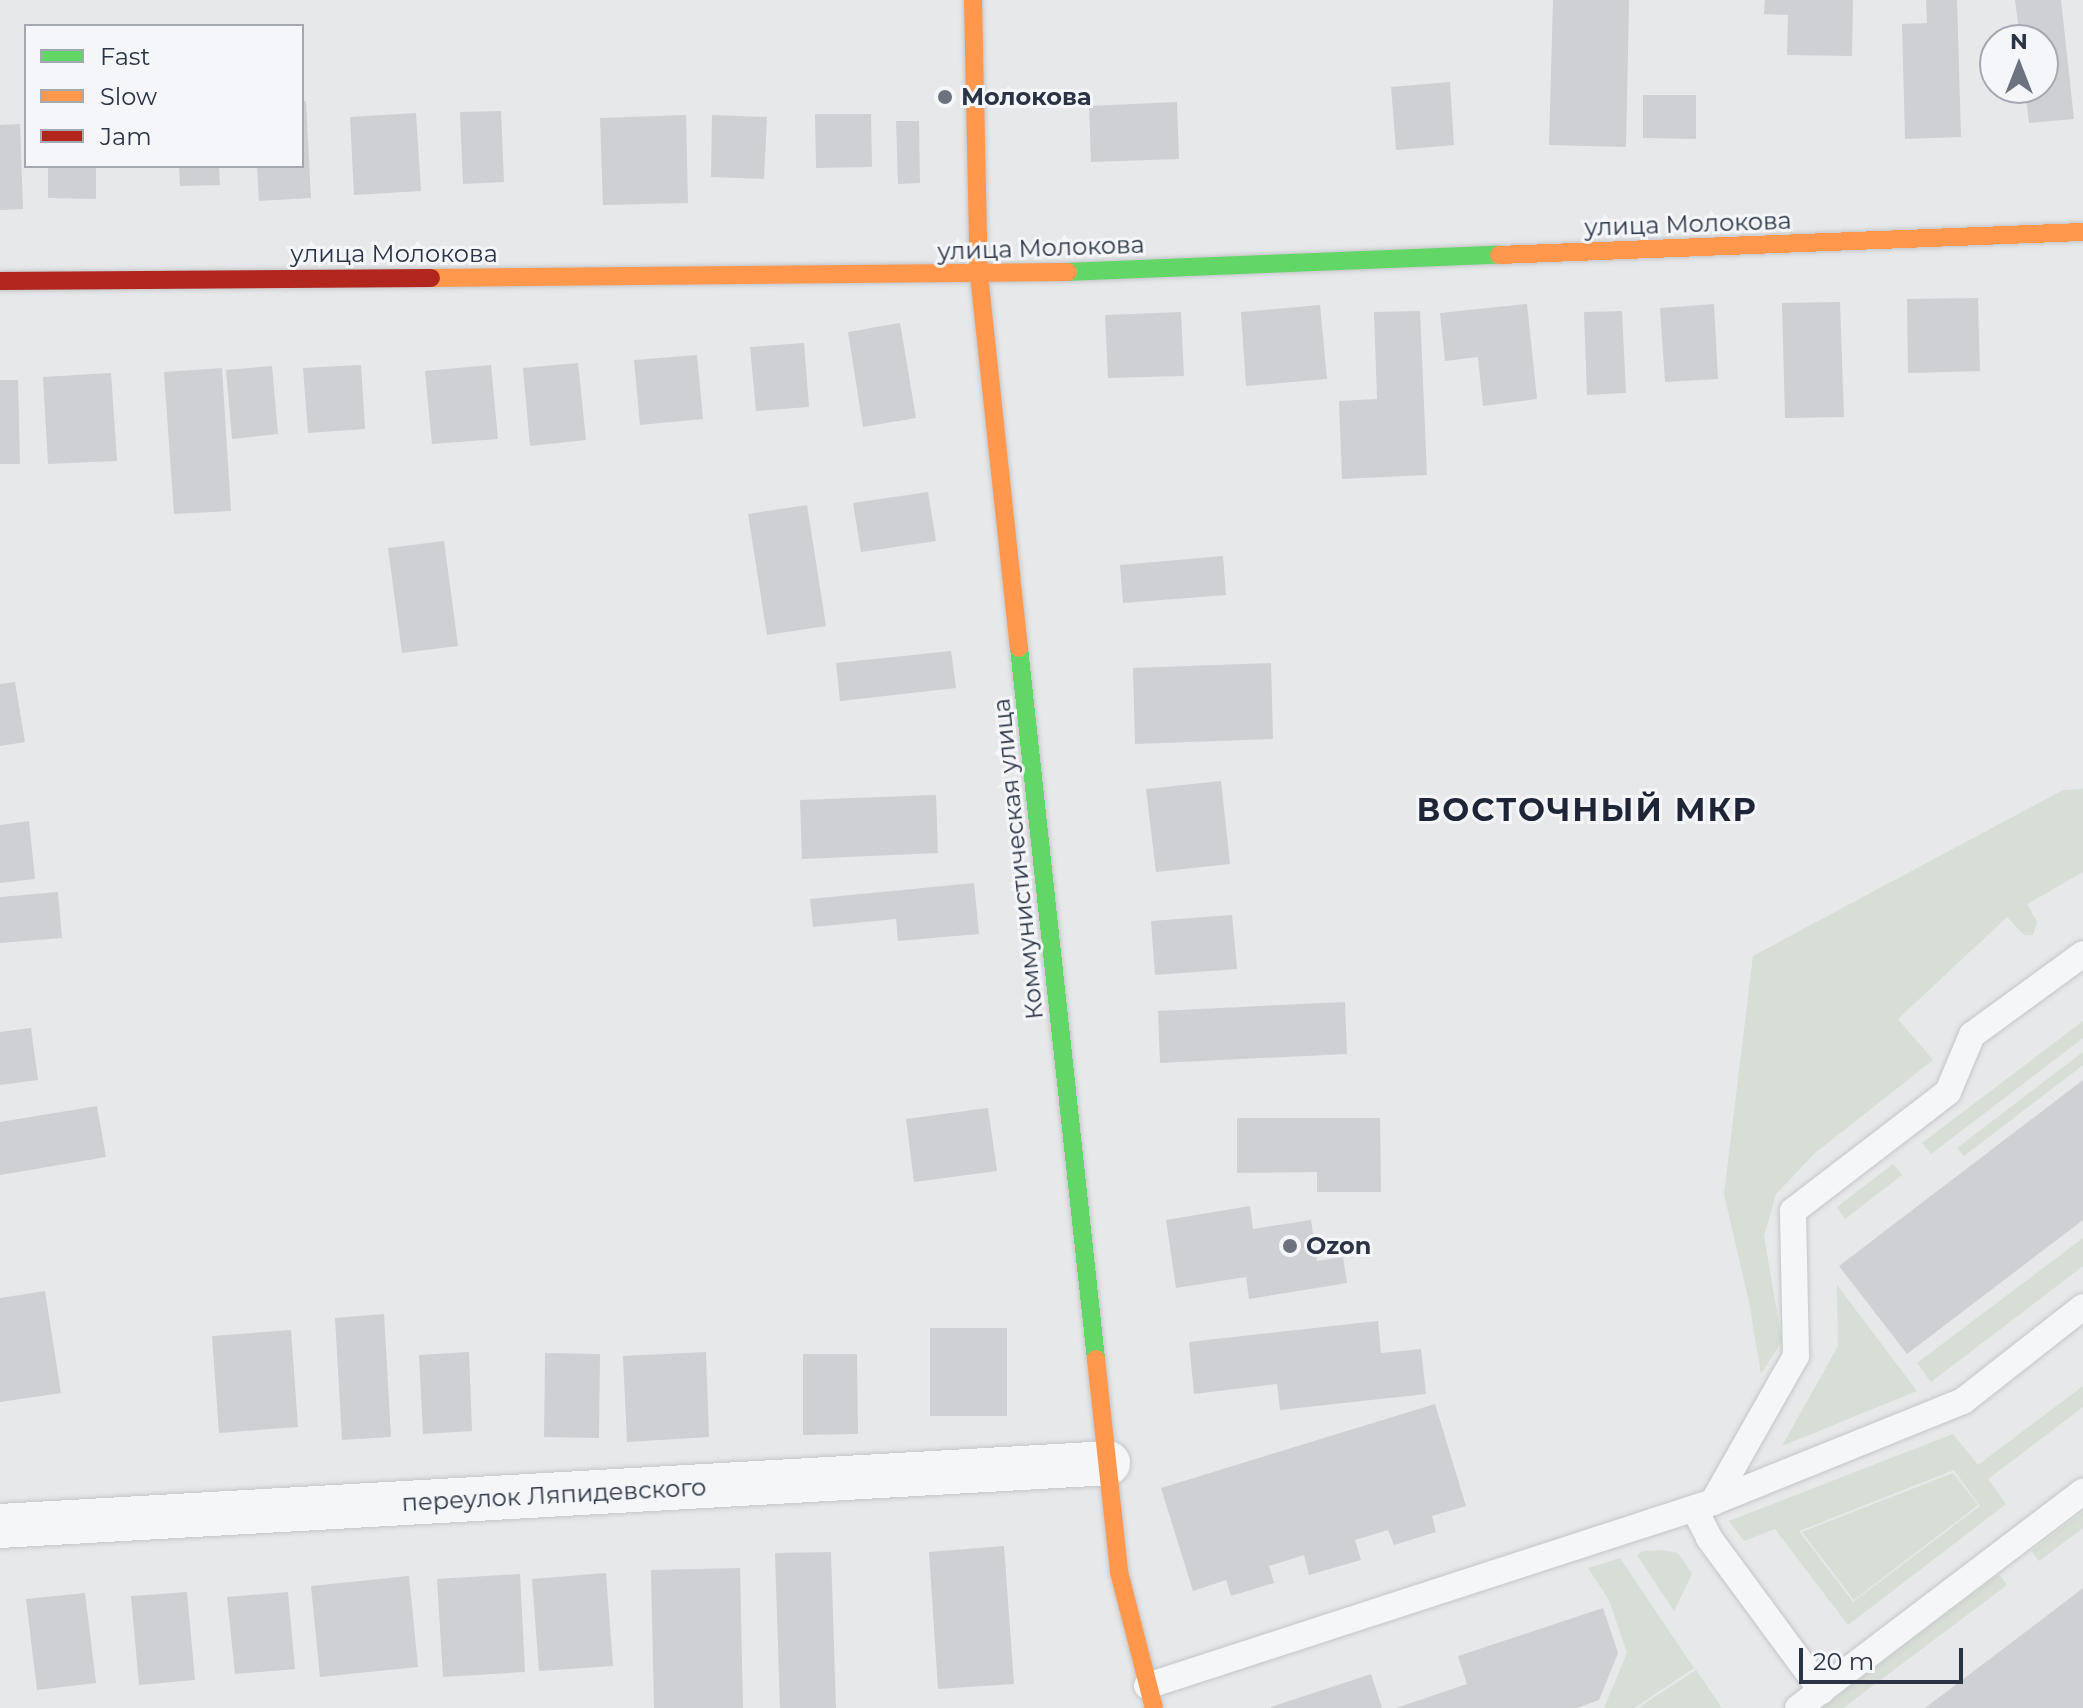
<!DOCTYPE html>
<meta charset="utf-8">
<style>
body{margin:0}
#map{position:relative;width:2083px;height:1708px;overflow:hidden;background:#e6e8ea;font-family:Montserrat,sans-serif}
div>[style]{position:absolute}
.green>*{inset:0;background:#d6ded6}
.building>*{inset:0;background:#ced0d3}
.roads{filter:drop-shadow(0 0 2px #c4c6c8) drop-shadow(0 0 2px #c4c6c8)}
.lane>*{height:26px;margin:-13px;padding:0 13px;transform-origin:13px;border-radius:13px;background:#f5f6f7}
.street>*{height:44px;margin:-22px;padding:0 22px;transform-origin:22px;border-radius:22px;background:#f5f6f7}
.fast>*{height:18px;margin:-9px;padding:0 9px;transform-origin:9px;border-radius:9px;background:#63d668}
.slow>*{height:18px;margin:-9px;padding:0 9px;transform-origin:9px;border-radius:9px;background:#ff974d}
.jam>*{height:18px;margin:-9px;padding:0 9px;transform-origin:9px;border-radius:9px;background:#b3261e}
.dots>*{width:22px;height:22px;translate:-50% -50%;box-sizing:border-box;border:4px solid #f4f6f9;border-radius:50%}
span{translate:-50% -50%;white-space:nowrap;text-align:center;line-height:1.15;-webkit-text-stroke:6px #f4f6f9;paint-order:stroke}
.poi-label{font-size:24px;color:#2b3445;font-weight:700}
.left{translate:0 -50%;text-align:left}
.street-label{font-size:24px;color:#2b3445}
.district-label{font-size:32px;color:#1d2536;font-weight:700;letter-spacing:2px}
.legend{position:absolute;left:24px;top:24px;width:280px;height:144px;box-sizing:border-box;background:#f4f6f9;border:2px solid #a4a8b1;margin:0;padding:10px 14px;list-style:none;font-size:24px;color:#2b3445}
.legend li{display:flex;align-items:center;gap:16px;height:40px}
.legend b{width:40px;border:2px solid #a4a8b1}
.north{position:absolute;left:1979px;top:24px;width:80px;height:80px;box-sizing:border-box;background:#f4f6f9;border:2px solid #a4a8b1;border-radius:50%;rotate:0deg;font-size:22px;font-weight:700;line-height:32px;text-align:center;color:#2b3445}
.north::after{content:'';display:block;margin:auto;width:28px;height:36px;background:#6c737f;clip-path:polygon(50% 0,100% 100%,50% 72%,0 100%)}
.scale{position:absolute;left:1799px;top:1648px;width:164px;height:36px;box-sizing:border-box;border:4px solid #2b3445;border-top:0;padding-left:10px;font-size:24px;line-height:28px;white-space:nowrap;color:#2b3445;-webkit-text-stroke:6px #f4f6f9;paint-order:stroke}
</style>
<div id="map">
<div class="green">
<i style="clip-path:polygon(2083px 789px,2083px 872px,2027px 904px,2037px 922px,2033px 935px,2024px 935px,2007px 917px,1898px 1019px,1933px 1060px,1815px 1153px,1776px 1194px,1764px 1236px,1782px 1341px,1761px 1374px,1749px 1302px,1724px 1194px,1753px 956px,2063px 790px)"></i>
<i style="clip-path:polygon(2083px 1021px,2083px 1038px,1931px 1154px,1922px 1143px)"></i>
<i style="clip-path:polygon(2083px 1052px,2083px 1065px,1964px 1156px,1957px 1148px)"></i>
<i style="clip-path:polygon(1893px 1164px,1902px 1175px,1845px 1219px,1837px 1207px)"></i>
<i style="clip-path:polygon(2083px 1238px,2083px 1266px,1931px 1382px,1917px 1363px)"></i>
<i style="clip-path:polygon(1837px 1285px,1917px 1391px,1782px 1446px,1838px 1346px)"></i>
<i style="clip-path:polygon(evenodd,2083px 1386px,2083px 1407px,1988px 1479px,2006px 1504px,1848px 1625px,1775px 1529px,1744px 1541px,1729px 1521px,1953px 1434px,1978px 1465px,2083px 1386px,1954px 1470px,1980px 1506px,1853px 1602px,1799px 1531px,1954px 1470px)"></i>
<i style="clip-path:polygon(1953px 1473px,1978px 1505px,1854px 1600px,1802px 1532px)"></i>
<i style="clip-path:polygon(2083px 1512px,2083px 1528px,2039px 1561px,2031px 1551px)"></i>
<i style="clip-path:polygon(1661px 1550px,1678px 1553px,1692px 1574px,1674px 1611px,1637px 1555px,1643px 1551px)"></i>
<i style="clip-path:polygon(1620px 1558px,1694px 1668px,1634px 1708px,1604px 1708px,1627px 1653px,1609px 1600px,1588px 1568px)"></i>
<i style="clip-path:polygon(1999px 1574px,2007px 1585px,1843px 1708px,1822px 1708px)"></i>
<i style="clip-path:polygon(1696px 1670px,1722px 1708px,1638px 1708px)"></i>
</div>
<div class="building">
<i style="clip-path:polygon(1553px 0,1629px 0,1626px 147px,1549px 145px)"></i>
<i style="clip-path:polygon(1765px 0,1853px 0,1852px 56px,1787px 55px,1788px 15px,1764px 14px)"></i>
<i style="clip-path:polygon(1926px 0,1957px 0,1961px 137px,1905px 139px,1902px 24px,1927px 23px)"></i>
<i style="clip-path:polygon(2015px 0,2061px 0,2074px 119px,2029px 123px,2025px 88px,2043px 88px,2043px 40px,2020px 40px)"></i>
<i style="clip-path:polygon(1450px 82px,1454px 145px,1396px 150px,1391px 87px)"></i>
<i style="clip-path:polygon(1643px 95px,1696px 95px,1696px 139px,1643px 138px)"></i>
<i style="clip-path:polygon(306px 101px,311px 198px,259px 201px,257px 166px,302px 166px,302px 102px)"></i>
<i style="clip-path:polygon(1177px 102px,1179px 159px,1091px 162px,1089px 106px)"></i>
<i style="clip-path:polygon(501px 111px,504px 182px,463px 184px,460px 112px)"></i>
<i style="clip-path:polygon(416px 113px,421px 191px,354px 195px,350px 117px)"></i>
<i style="clip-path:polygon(815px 114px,871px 114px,872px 167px,816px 168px)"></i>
<i style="clip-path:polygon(686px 115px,688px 203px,603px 205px,600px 118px)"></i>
<i style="clip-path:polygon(712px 115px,767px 117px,764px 179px,711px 177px)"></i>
<i style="clip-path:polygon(896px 121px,919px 121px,920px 183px,898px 184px)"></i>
<i style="clip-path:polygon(20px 124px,23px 209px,0 210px,0 125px)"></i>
<i style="clip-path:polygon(48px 166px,96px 166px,96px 199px,48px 198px)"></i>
<i style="clip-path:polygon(179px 166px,219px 166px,220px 185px,180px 186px)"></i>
<i style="clip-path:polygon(1978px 298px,1980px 371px,1908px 373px,1907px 299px)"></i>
<i style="clip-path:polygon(1840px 302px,1844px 417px,1785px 418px,1782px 303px)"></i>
<i style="clip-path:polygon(1527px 304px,1537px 399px,1483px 406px,1478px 357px,1445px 361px,1440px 313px)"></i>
<i style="clip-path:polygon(1714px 304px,1718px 379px,1665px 382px,1660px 308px)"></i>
<i style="clip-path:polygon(1320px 305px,1327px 379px,1246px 386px,1241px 312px)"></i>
<i style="clip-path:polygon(1420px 311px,1427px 475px,1342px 479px,1339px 401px,1377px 399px,1374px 312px)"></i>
<i style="clip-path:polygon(1622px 311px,1626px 393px,1587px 395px,1584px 312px)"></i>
<i style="clip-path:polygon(1181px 312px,1184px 376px,1108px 378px,1105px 315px)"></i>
<i style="clip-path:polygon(900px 323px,916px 418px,863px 427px,848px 332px)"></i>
<i style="clip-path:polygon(804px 343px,809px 407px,756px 411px,750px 347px)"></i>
<i style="clip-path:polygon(697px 355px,703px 419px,640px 425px,634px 360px)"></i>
<i style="clip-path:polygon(578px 363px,586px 440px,530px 446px,523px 368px)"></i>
<i style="clip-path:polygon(361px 365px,365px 429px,308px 433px,303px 368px)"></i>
<i style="clip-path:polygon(491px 365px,498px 439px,432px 444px,425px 371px)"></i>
<i style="clip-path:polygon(272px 366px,278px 434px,232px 439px,226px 370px)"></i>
<i style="clip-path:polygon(222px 368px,231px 511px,174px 514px,164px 372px)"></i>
<i style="clip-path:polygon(111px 373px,117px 461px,48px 464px,43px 377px)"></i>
<i style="clip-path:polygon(0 380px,18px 380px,20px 464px,0 464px)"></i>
<i style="clip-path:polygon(928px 492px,936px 541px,861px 552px,853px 503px)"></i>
<i style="clip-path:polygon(807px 505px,826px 626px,767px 635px,748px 514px)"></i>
<i style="clip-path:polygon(444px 541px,458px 646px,402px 653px,388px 548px)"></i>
<i style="clip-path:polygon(1223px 556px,1226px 595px,1123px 603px,1120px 565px)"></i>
<i style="clip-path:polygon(951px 651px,956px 688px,840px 701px,836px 663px)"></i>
<i style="clip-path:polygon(1271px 663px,1273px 739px,1135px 744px,1133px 668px)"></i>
<i style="clip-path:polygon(15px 682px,25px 742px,0 746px,0 684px)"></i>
<i style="clip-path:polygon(1221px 781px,1230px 864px,1156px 872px,1146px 789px)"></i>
<i style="clip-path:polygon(936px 795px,938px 853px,802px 859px,800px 800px)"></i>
<i style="clip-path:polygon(29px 821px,35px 879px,0 883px,0 825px)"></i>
<i style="clip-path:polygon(974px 883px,979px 934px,898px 941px,896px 919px,813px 927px,810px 899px)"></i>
<i style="clip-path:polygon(58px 892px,62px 938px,0 943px,0 897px)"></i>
<i style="clip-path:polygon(1232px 915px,1237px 969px,1155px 975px,1151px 921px)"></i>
<i style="clip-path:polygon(1345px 1002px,1347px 1054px,1160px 1063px,1158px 1011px)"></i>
<i style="clip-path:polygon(31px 1028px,38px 1080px,0 1085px,0 1032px)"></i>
<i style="clip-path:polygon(2083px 1080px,2083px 1220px,1907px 1354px,1839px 1266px)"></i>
<i style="clip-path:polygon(97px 1106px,106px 1157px,0 1175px,0 1122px)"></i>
<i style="clip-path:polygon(988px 1108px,997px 1171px,914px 1182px,906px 1119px)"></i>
<i style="clip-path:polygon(1237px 1118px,1380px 1118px,1381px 1192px,1317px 1192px,1317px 1172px,1237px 1173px)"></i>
<i style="clip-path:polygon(1250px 1206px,1253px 1229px,1311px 1220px,1317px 1261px,1343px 1257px,1347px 1283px,1249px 1299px,1246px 1277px,1176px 1288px,1166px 1220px)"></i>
<i style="clip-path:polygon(45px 1291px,61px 1393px,0 1402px,0 1298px)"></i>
<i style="clip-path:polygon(384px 1314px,391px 1437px,342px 1440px,335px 1318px)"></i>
<i style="clip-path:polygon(1378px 1321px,1381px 1353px,1421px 1349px,1426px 1394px,1280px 1410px,1277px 1384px,1194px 1394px,1189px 1342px)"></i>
<i style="clip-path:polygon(930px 1328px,1007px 1328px,1007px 1416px,930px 1416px)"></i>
<i style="clip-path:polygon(291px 1330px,298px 1427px,219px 1433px,212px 1336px)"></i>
<i style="clip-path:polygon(469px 1352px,472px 1431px,423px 1434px,419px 1355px)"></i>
<i style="clip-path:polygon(706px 1352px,709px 1437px,627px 1442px,623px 1356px)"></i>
<i style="clip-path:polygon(545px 1353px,600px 1354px,599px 1438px,544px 1437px)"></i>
<i style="clip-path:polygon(803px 1354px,857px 1354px,858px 1434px,803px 1435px)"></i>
<i style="clip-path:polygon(1435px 1404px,1466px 1506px,1432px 1516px,1436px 1532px,1394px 1545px,1388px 1530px,1355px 1540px,1361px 1560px,1309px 1575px,1304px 1555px,1269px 1566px,1274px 1583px,1231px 1596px,1226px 1580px,1193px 1591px,1161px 1488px)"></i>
<i style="clip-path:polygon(1004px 1546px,1014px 1684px,938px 1689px,929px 1552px)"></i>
<i style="clip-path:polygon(831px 1552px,836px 1708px,780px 1708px,775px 1553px)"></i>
<i style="clip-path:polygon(740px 1568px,743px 1708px,654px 1708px,651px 1570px)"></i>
<i style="clip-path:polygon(606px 1573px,613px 1666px,539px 1671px,532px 1579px)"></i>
<i style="clip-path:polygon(520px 1574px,525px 1672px,443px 1677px,437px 1579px)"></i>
<i style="clip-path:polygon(409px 1576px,418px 1667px,320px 1677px,311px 1586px)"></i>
<i style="clip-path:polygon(2083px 1588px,2083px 1708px,1925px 1708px,2053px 1611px)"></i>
<i style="clip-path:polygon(187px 1592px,195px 1680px,139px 1685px,131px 1596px)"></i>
<i style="clip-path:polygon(288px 1592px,295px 1669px,235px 1674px,227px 1597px)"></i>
<i style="clip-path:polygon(85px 1593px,96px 1683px,37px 1690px,26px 1599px)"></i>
<i style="clip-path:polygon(1603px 1608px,1618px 1653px,1599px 1700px,1577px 1708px,1396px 1708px,1467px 1684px,1458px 1656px)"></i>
<i style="clip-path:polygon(1371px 1674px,1382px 1708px,1271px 1708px,1271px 1707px)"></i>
</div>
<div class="roads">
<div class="lane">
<i style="left:1713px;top:1502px;width:270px;rotate:-22deg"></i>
<i style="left:1963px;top:1401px;width:152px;rotate:-38.1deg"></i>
<i style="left:1695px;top:1510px;width:31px;rotate:63deg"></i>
<i style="left:1709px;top:1538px;width:190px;rotate:53.6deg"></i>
<i style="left:1147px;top:1686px;width:595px;rotate:-18.01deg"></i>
<i style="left:1713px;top:1502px;width:168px;rotate:-60.4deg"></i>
<i style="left:1796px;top:1356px;width:145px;rotate:-91.2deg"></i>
<i style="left:1793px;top:1211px;width:195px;rotate:-37.5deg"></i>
<i style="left:1948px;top:1092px;width:62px;rotate:-67.2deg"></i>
<i style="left:1972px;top:1035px;width:137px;rotate:-36.1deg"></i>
<i style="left:1798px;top:1708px;width:358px;rotate:-37.2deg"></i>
</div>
<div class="street">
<i style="left:0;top:1526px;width:1110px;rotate:-3.25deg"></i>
</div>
<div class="fast">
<i style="left:1068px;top:272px;width:431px;rotate:-2.3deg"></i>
<i style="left:1019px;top:648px;width:715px;rotate:83.82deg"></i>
</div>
<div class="slow">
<i style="left:973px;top:0;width:275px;rotate:88.8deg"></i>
<i style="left:979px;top:275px;width:375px;rotate:83.9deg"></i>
<i style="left:1499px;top:255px;width:584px;rotate:-2.26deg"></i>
<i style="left:431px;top:278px;width:637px;rotate:-0.54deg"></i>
<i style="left:1096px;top:1359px;width:214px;rotate:83.8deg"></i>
<i style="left:1119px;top:1572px;width:140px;rotate:75.6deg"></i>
</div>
<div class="jam">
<i style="left:0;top:281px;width:431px;rotate:-0.4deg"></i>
</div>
</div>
<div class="dots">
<i style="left:945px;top:97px;background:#6c737f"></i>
<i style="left:1290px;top:1246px;background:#6c737f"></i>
</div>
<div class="poi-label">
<span class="left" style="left:961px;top:97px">Молокова</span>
<span class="left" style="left:1306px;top:1246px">Ozon</span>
</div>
<div class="street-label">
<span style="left:1688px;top:224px;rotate:-2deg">улица Молокова</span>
<span style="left:1041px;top:248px;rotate:-2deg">улица Молокова</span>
<span style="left:394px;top:254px">улица Молокова</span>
<span style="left:1018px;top:859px;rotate:-96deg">Коммунистическая улица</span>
<span style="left:554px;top:1495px;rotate:-3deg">переулок Ляпидевского</span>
</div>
<div class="district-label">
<span style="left:1587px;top:810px">ВОСТОЧНЫЙ МКР</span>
</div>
<ul class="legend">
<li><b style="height:10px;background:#63d668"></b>Fast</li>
<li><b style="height:10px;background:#ff974d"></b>Slow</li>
<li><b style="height:10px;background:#b3261e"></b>Jam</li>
</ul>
<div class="north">N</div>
<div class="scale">20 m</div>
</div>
